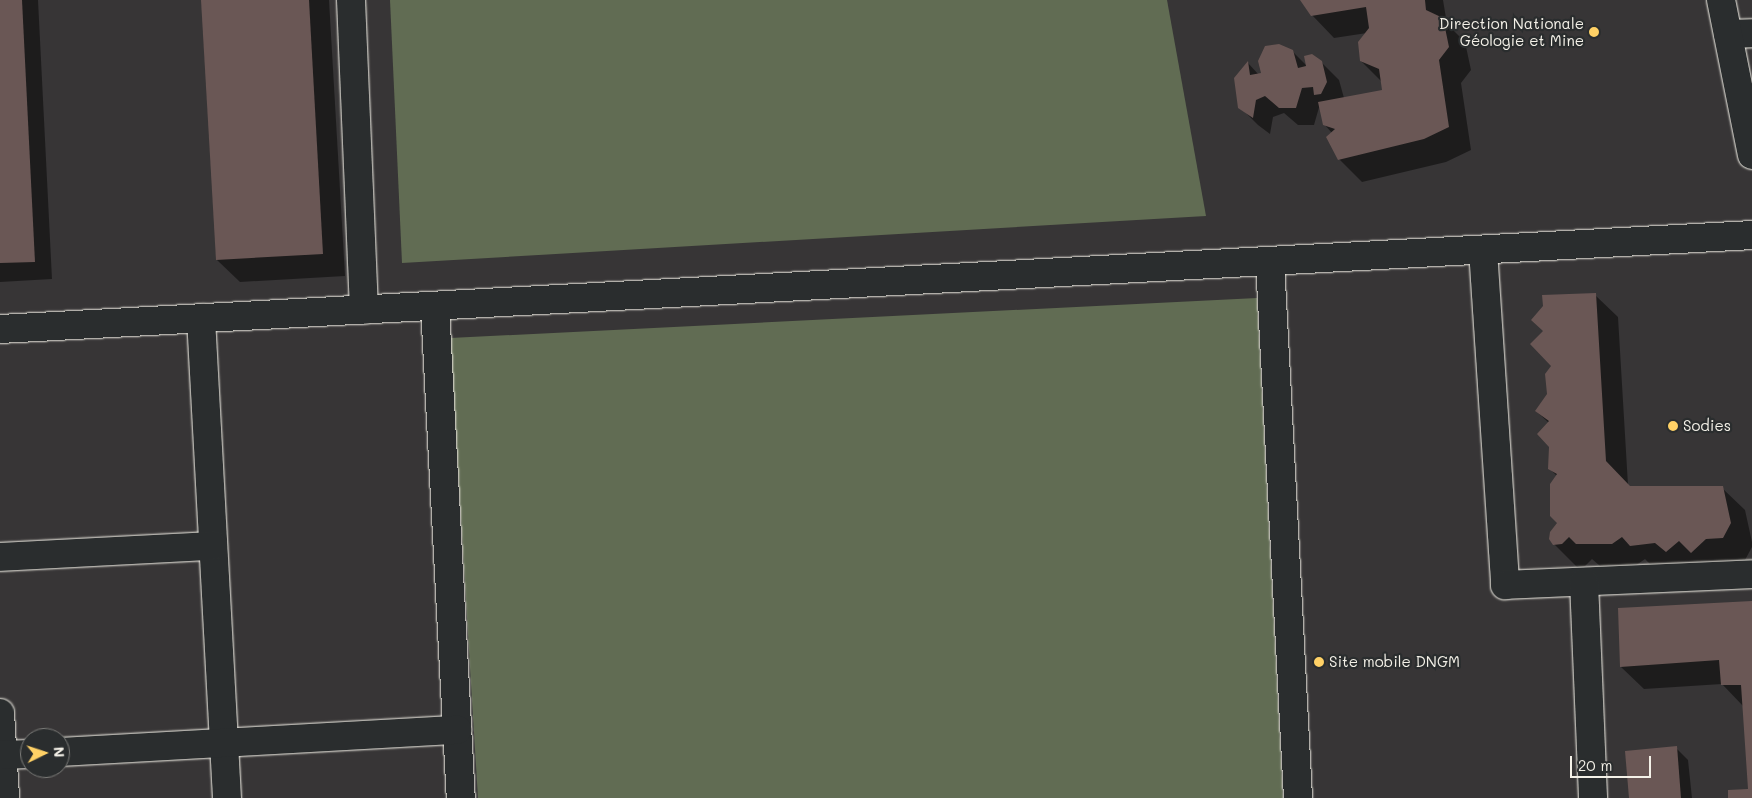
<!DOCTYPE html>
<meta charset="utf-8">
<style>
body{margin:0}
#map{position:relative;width:1752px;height:798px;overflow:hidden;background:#373536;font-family:Mali,sans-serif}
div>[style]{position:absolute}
.green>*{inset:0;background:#616c53}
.shadow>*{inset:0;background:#0007}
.building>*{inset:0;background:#6a5755}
.roads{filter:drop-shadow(0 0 1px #f4f1e8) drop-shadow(0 0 1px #f4f1e8)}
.street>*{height:28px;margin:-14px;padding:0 14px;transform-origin:14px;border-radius:14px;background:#2a2d2e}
.secondary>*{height:28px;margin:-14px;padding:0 14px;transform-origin:14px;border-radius:14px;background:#2a2d2e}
.dots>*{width:14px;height:14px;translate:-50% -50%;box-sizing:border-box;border:2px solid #2a2d2e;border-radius:50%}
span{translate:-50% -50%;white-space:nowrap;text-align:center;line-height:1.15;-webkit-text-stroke:4.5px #2a2d2e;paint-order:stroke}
.poi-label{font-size:15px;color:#f4f1e8}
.right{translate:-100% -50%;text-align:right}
.left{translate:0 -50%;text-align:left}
.north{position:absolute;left:20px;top:728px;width:50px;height:50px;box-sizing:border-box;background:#2a2d2e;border:1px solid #7b7b78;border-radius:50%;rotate:86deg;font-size:14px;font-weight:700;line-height:20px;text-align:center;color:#f4f1e8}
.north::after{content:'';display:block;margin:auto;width:18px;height:22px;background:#ffd166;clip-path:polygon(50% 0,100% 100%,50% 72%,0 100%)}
.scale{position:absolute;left:1570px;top:756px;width:81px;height:22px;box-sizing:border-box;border:2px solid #f4f1e8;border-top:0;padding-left:6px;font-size:15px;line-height:18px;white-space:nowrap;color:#f4f1e8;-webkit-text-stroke:4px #2a2d2e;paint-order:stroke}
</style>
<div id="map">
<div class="green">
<i style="clip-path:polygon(390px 0,1167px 0,1206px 216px,402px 263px)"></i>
<i style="clip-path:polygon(1257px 298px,1283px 798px,478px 798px,450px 338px)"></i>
</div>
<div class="shadow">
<i style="clip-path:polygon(0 0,38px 0,52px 279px,0 282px)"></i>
<i style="clip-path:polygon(202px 0,329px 0,345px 276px,240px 282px,217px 260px)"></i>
<i style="clip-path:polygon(1302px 0,1443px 0,1447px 24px,1465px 42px,1471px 70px,1461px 83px,1471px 150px,1446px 162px,1362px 182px,1339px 159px,1332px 133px,1324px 124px,1320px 104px,1314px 125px,1298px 125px,1284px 113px,1273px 117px,1270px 134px,1258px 125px,1240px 107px,1248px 63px,1259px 75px,1292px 51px,1308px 67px,1321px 62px,1339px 80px,1344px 98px,1384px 91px,1382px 82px,1361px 61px,1367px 33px,1334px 38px,1312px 15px)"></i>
<i style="clip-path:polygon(1595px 295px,1618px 317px,1628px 485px,1630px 488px,1722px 488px,1745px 510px,1752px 542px,1752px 547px,1745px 560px,1728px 561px,1714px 575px,1654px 568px,1645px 559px,1635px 566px,1600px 566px,1592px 559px,1585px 566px,1577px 567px,1554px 544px,1559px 523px,1557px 476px,1550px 469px,1549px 423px,1536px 411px,1548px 395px)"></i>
<i style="clip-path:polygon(1752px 602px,1752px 798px,1730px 798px,1750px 791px,1743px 706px,1722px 684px,1644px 689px,1621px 667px)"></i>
<i style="clip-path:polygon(1676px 748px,1688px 760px,1692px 798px,1630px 798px)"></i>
</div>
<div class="building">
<i style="clip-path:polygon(0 0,22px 0,35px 262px,0 263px)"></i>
<i style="clip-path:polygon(201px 0,309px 0,323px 254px,216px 260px)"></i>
<i style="clip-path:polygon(1300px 0,1425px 0,1426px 10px,1443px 18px,1449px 47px,1439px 60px,1449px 127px,1424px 139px,1338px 160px,1326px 137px,1335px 129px,1323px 125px,1318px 102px,1382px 90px,1379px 69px,1360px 61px,1358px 42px,1369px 28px,1366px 7px,1311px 16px)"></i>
<i style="clip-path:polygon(1279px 44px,1293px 50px,1298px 68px,1306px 66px,1304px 56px,1312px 54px,1322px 61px,1327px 82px,1321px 94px,1314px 95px,1313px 87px,1302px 88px,1296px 108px,1279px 108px,1265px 96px,1256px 100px,1253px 118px,1238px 108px,1234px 78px,1248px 61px,1250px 75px,1261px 73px,1258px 61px,1265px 46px)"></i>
<i style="clip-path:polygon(1596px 293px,1606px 461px,1630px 486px,1723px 486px,1731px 523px,1723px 538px,1706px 539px,1691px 553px,1679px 541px,1666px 552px,1655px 543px,1630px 546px,1622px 537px,1612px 544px,1576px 544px,1569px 537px,1562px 544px,1553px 545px,1549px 539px,1550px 532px,1557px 523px,1550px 516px,1550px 484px,1557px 474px,1548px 469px,1549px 447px,1537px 434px,1549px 421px,1535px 411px,1547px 394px,1545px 374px,1551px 366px,1530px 344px,1543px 331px,1531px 320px,1543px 306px,1542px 295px)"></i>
<i style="clip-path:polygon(1752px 601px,1752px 798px,1728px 798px,1728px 790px,1748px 789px,1741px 685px,1721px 685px,1719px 660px,1620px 667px,1618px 608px)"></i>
<i style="clip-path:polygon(1677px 746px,1681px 798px,1629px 798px,1625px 751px)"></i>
</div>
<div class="roads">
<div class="street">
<i style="left:351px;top:0;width:310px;rotate:87.6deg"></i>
<i style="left:1728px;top:34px;width:24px;rotate:-2deg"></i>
<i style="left:1483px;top:250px;width:336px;rotate:86.2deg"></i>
<i style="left:1505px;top:585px;width:247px;rotate:-2.5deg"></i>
<i style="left:1270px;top:262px;width:537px;rotate:87.01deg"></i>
<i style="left:435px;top:306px;width:493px;rotate:87deg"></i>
<i style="left:201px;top:318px;width:481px;rotate:86.9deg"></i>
<i style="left:0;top:329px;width:1755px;rotate:-3.07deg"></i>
<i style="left:0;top:557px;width:213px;rotate:-3deg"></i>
<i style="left:1584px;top:582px;width:216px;rotate:87.6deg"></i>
<i style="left:0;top:713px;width:85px;rotate:86.6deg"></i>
<i style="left:60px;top:752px;width:398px;rotate:-3.2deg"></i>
<i style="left:0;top:755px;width:30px;rotate:-2deg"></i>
</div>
<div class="secondary">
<i style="left:1721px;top:0;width:158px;rotate:78.7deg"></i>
</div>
</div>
<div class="dots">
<i style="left:1594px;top:32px;background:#ffd166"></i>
<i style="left:1673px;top:426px;background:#ffd166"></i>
<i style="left:1319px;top:662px;background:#ffd166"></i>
</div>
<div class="poi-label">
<span class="right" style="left:1584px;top:32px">Direction Nationale<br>Géologie et Mine</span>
<span class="left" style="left:1683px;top:426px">Sodies</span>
<span class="left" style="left:1329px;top:662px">Site mobile DNGM</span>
</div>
<div class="north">N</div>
<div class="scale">20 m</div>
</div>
